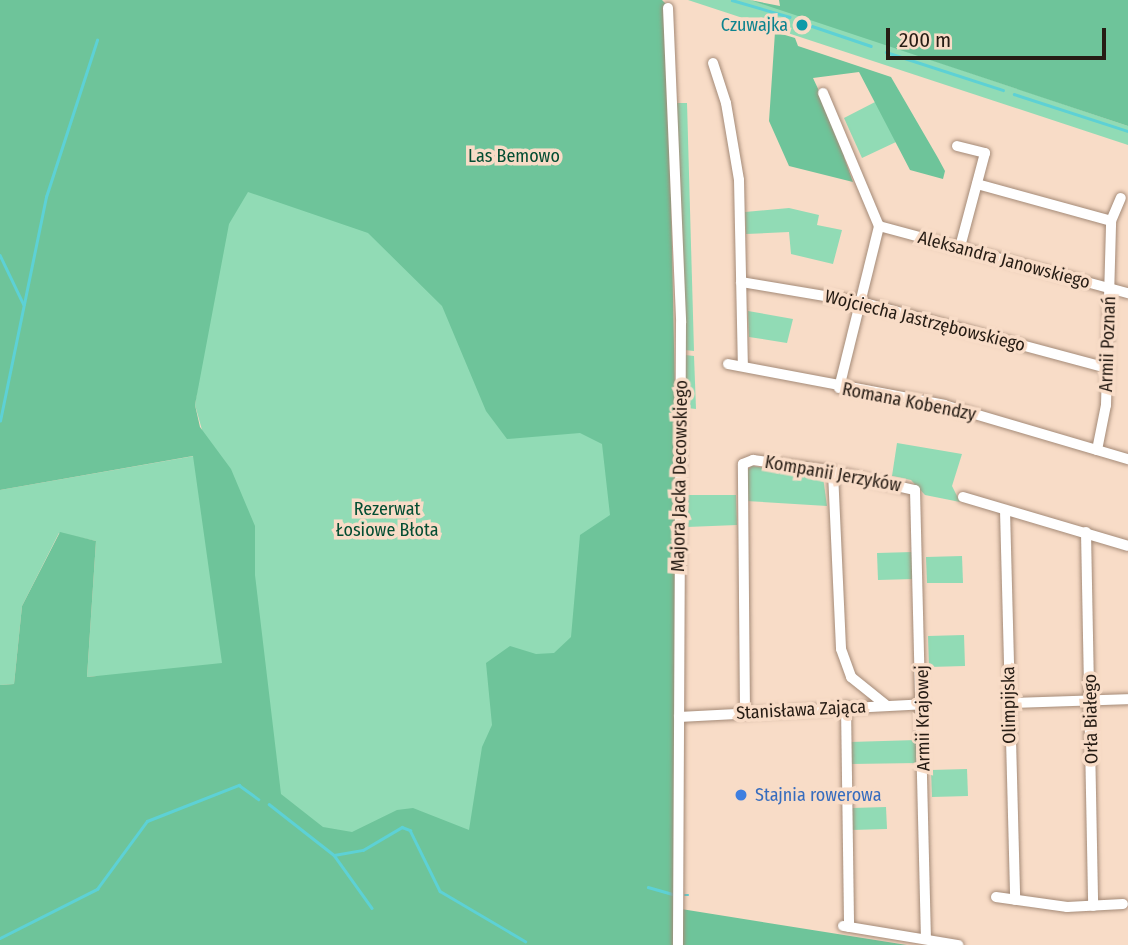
<!DOCTYPE html>
<meta charset="utf-8">
<style>
body{margin:0}
#map{position:relative;width:1128px;height:945px;overflow:hidden;background:#f8dcc7;font-family:"Fira Sans Condensed",sans-serif}
div>[style]{position:absolute}
.green>*{inset:0;background:#91dbb5}
.forest>*{inset:0;background:#6ec49a}
.stream>*{height:2.5px;margin:-1.25px;padding:0 1.25px;transform-origin:1.25px;border-radius:1.25px;background:#5dd1d5}
.roads{filter:drop-shadow(0 0 2px #a48a77) drop-shadow(0 0 2px #a48a77)}
.minor>*{height:10px;margin:-5px;padding:0 5px;transform-origin:5px;border-radius:5px;background:#fff}
.dots>*{width:19px;height:19px;translate:-50% -50%;box-sizing:border-box;border:4px solid #f8dcc7;border-radius:50%}
span{translate:-50% -50%;white-space:nowrap;text-align:center;line-height:1.15;-webkit-text-stroke:7px #f8dcc7;paint-order:stroke}
.culture-label{font-size:18px;color:#0d838f}
.right{translate:-100% -50%;text-align:right}
.park-label{font-size:18px;color:#034d32}
.street-label{font-size:18px;color:#261c14}
.shop-label{font-size:18px;color:#366cbe}
.left{translate:0 -50%;text-align:left}
.scale{position:absolute;left:886px;top:28px;width:220px;height:32px;box-sizing:border-box;border:4px solid #261c14;border-top:0;padding-left:9px;font-size:21px;line-height:24px;white-space:nowrap;color:#261c14;-webkit-text-stroke:5px #f8dcc7;paint-order:stroke}
</style>
<div id="map">
<div class="green">
<i style="clip-path:polygon(688px 0,750px 0,781px 9px,1128px 126px,1128px 145px)"></i>
<i style="clip-path:polygon(877px 101px,896px 142px,862px 158px,844px 118px)"></i>
<i style="clip-path:polygon(676px 103px,687px 103px,694px 351px,685px 350px)"></i>
<i style="clip-path:polygon(243px 189px,373px 227px,614px 412px,613px 518px,572px 659px,499px 728px,474px 837px,342px 844px,97px 676px,87px 677px,96px 541px,59px 533px,22px 606px,14px 684px,0 685px,0 490px,194px 456px,220px 643px,202px 430px,195px 405px,219px 239px)"></i>
<i style="clip-path:polygon(789px 208px,819px 215px,817px 225px,842px 230px,833px 264px,791px 254px,789px 232px,746px 234px,745px 212px)"></i>
<i style="clip-path:polygon(748px 311px,793px 319px,787px 343px,749px 337px)"></i>
<i style="clip-path:polygon(685px 355px,694px 356px,696px 409px,687px 408px)"></i>
<i style="clip-path:polygon(897px 443px,962px 454px,952px 486px,960px 502px,925px 495px,911px 480px,892px 476px)"></i>
<i style="clip-path:polygon(752px 466px,823px 477px,827px 506px,746px 501px,745px 472px)"></i>
<i style="clip-path:polygon(687px 495px,736px 495px,737px 525px,687px 527px)"></i>
<i style="clip-path:polygon(913px 552px,914px 579px,878px 580px,877px 553px)"></i>
<i style="clip-path:polygon(962px 556px,963px 583px,927px 583px,926px 557px)"></i>
<i style="clip-path:polygon(964px 635px,965px 666px,929px 667px,928px 636px)"></i>
<i style="clip-path:polygon(917px 740px,918px 763px,851px 764px,850px 742px)"></i>
<i style="clip-path:polygon(967px 769px,968px 796px,932px 797px,931px 770px)"></i>
<i style="clip-path:polygon(886px 807px,887px 829px,852px 830px,852px 808px)"></i>
</div>
<div class="forest">
<i style="clip-path:polygon(evenodd,0 0,662px 0,667px 5px,676px 443px,675px 908px,907px 945px,0 945px,0 685px,14px 684px,22px 606px,60px 532px,96px 541px,87px 677px,222px 663px,193px 456px,0 490px,0 0,248px 192px,368px 233px,442px 306px,486px 411px,507px 439px,580px 433px,602px 444px,610px 515px,580px 535px,571px 637px,554px 653px,536px 654px,510px 646px,486px 663px,492px 725px,482px 747px,469px 830px,413px 808px,397px 810px,352px 832px,323px 827px,281px 794px,255px 575px,255px 526px,231px 469px,200px 427px,195px 405px,229px 224px,248px 192px)"></i>
<i style="clip-path:polygon(750px 0,780px 6px,779px 0,1128px 0,1128px 126px)"></i>
<i style="clip-path:polygon(775px 32px,795px 38px,798px 46px,891px 77px,938px 158px,945px 171px,943px 179px,910px 170px,859px 72px,813px 78px,848px 153px,844px 157px,853px 182px,789px 166px,769px 121px)"></i>
</div>
<div class="stream">
<i style="left:732px;top:0;width:60px;rotate:16.3deg"></i>
<i style="left:812px;top:26px;width:62px;rotate:18.7deg"></i>
<i style="left:886px;top:52px;width:123px;rotate:18deg"></i>
<i style="left:1014px;top:94px;width:120px;rotate:18deg"></i>
<i style="left:0;top:255px;width:55px;rotate:64.4deg"></i>
<i style="left:0;top:421px;width:229px;rotate:-78.4deg"></i>
<i style="left:46px;top:197px;width:165px;rotate:-72deg"></i>
<i style="left:269px;top:804px;width:83px;rotate:38.1deg"></i>
<i style="left:334px;top:855px;width:29px;rotate:-10deg"></i>
<i style="left:363px;top:850px;width:45px;rotate:-30.5deg"></i>
<i style="left:402px;top:827px;width:9px;rotate:21deg"></i>
<i style="left:410px;top:830px;width:68px;rotate:63.8deg"></i>
<i style="left:440px;top:891px;width:99px;rotate:30.5deg"></i>
<i style="left:334px;top:855px;width:65px;rotate:54.4deg"></i>
<i style="left:648px;top:887px;width:26px;rotate:16deg"></i>
<i style="left:685px;top:895px;width:3px"></i>
<i style="left:0;top:938px;width:109px;rotate:-26.8deg"></i>
<i style="left:97px;top:889px;width:84px;rotate:-53.7deg"></i>
<i style="left:147px;top:821px;width:99px;rotate:-21.4deg"></i>
<i style="left:239px;top:785px;width:24px;rotate:36deg"></i>
</div>
<div class="roads">
<div class="minor">
<i style="left:668px;top:8px;width:315px;rotate:87.6deg"></i>
<i style="left:681px;top:323px;width:622px;rotate:90.28deg"></i>
<i style="left:713px;top:63px;width:42px;rotate:72deg"></i>
<i style="left:726px;top:103px;width:78px;rotate:80.4deg"></i>
<i style="left:739px;top:180px;width:186px;rotate:88.8deg"></i>
<i style="left:823px;top:93px;width:144px;rotate:67.2deg"></i>
<i style="left:957px;top:146px;width:29px;rotate:14deg"></i>
<i style="left:985px;top:153px;width:97px;rotate:104.9deg"></i>
<i style="left:977px;top:184px;width:139px;rotate:15.4deg"></i>
<i style="left:879px;top:226px;width:258px;rotate:15.1deg"></i>
<i style="left:741px;top:282px;width:122px;rotate:9.5deg"></i>
<i style="left:861px;top:302px;width:256px;rotate:15deg"></i>
<i style="left:728px;top:364px;width:220px;rotate:10.7deg"></i>
<i style="left:944px;top:405px;width:192px;rotate:16.4deg"></i>
<i style="left:839px;top:388px;width:167px;rotate:-76.1deg"></i>
<i style="left:1097px;top:450px;width:46px;rotate:-78.7deg"></i>
<i style="left:1106px;top:405px;width:184px;rotate:-88.4deg"></i>
<i style="left:1111px;top:221px;width:25px;rotate:-67deg"></i>
<i style="left:833px;top:472px;width:177px;rotate:87.4deg"></i>
<i style="left:841px;top:649px;width:30px;rotate:70deg"></i>
<i style="left:851px;top:677px;width:45px;rotate:38.7deg"></i>
<i style="left:963px;top:497px;width:172px;rotate:16.5deg"></i>
<i style="left:1005px;top:510px;width:390px;rotate:88.5deg"></i>
<i style="left:1086px;top:532px;width:374px;rotate:88.9deg"></i>
<i style="left:1010px;top:703px;width:118px;rotate:-1.9deg"></i>
<i style="left:846px;top:706px;width:221px;rotate:89.2deg"></i>
<i style="left:745px;top:712px;width:248px;rotate:-90.5deg"></i>
<i style="left:743px;top:464px;width:11px;rotate:-22deg"></i>
<i style="left:753px;top:460px;width:74px;rotate:7.8deg"></i>
<i style="left:826px;top:470px;width:91px;rotate:12.7deg"></i>
<i style="left:915px;top:490px;width:449px;rotate:88.6deg"></i>
<i style="left:679px;top:717px;width:244px;rotate:-3deg"></i>
<i style="left:996px;top:897px;width:72px;rotate:8deg"></i>
<i style="left:1067px;top:907px;width:56px;rotate:-3.1deg"></i>
<i style="left:843px;top:926px;width:117px;rotate:9.4deg"></i>
</div>
</div>
<div class="dots">
<i style="left:802px;top:25px;background:#0f9aa8"></i>
<i style="left:741px;top:795px;background:#3f7fe0"></i>
</div>
<div class="culture-label">
<span class="right" style="left:788px;top:25px">Czuwajka</span>
</div>
<div class="park-label">
<span style="left:514px;top:156px">Las Bemowo</span>
<span style="left:387px;top:520px">Rezerwat<br>Łosiowe Błota</span>
</div>
<div class="street-label">
<span style="left:1004px;top:260px;rotate:15deg">Aleksandra Janowskiego</span>
<span style="left:925px;top:321px;rotate:14deg">Wojciecha Jastrzębowskiego</span>
<span style="left:1108px;top:344px;rotate:-88deg">Armii Poznań</span>
<span style="left:909px;top:402px;rotate:11deg">Romana Kobendzy</span>
<span style="left:833px;top:474px;rotate:10deg">Kompanii Jerzyków</span>
<span style="left:680px;top:476px;rotate:-89deg">Majora Jacka Decowskiego</span>
<span style="left:1009px;top:705px;rotate:-91deg">Olimpijska</span>
<span style="left:801px;top:710px;rotate:-3deg">Stanisława Zająca</span>
<span style="left:923px;top:718px;rotate:-91deg">Armii Krajowej</span>
<span style="left:1091px;top:719px;rotate:-91deg">Orła Białego</span>
</div>
<div class="shop-label">
<span class="left" style="left:755px;top:795px">Stajnia rowerowa</span>
</div>
<div class="scale">200 m</div>
</div>
